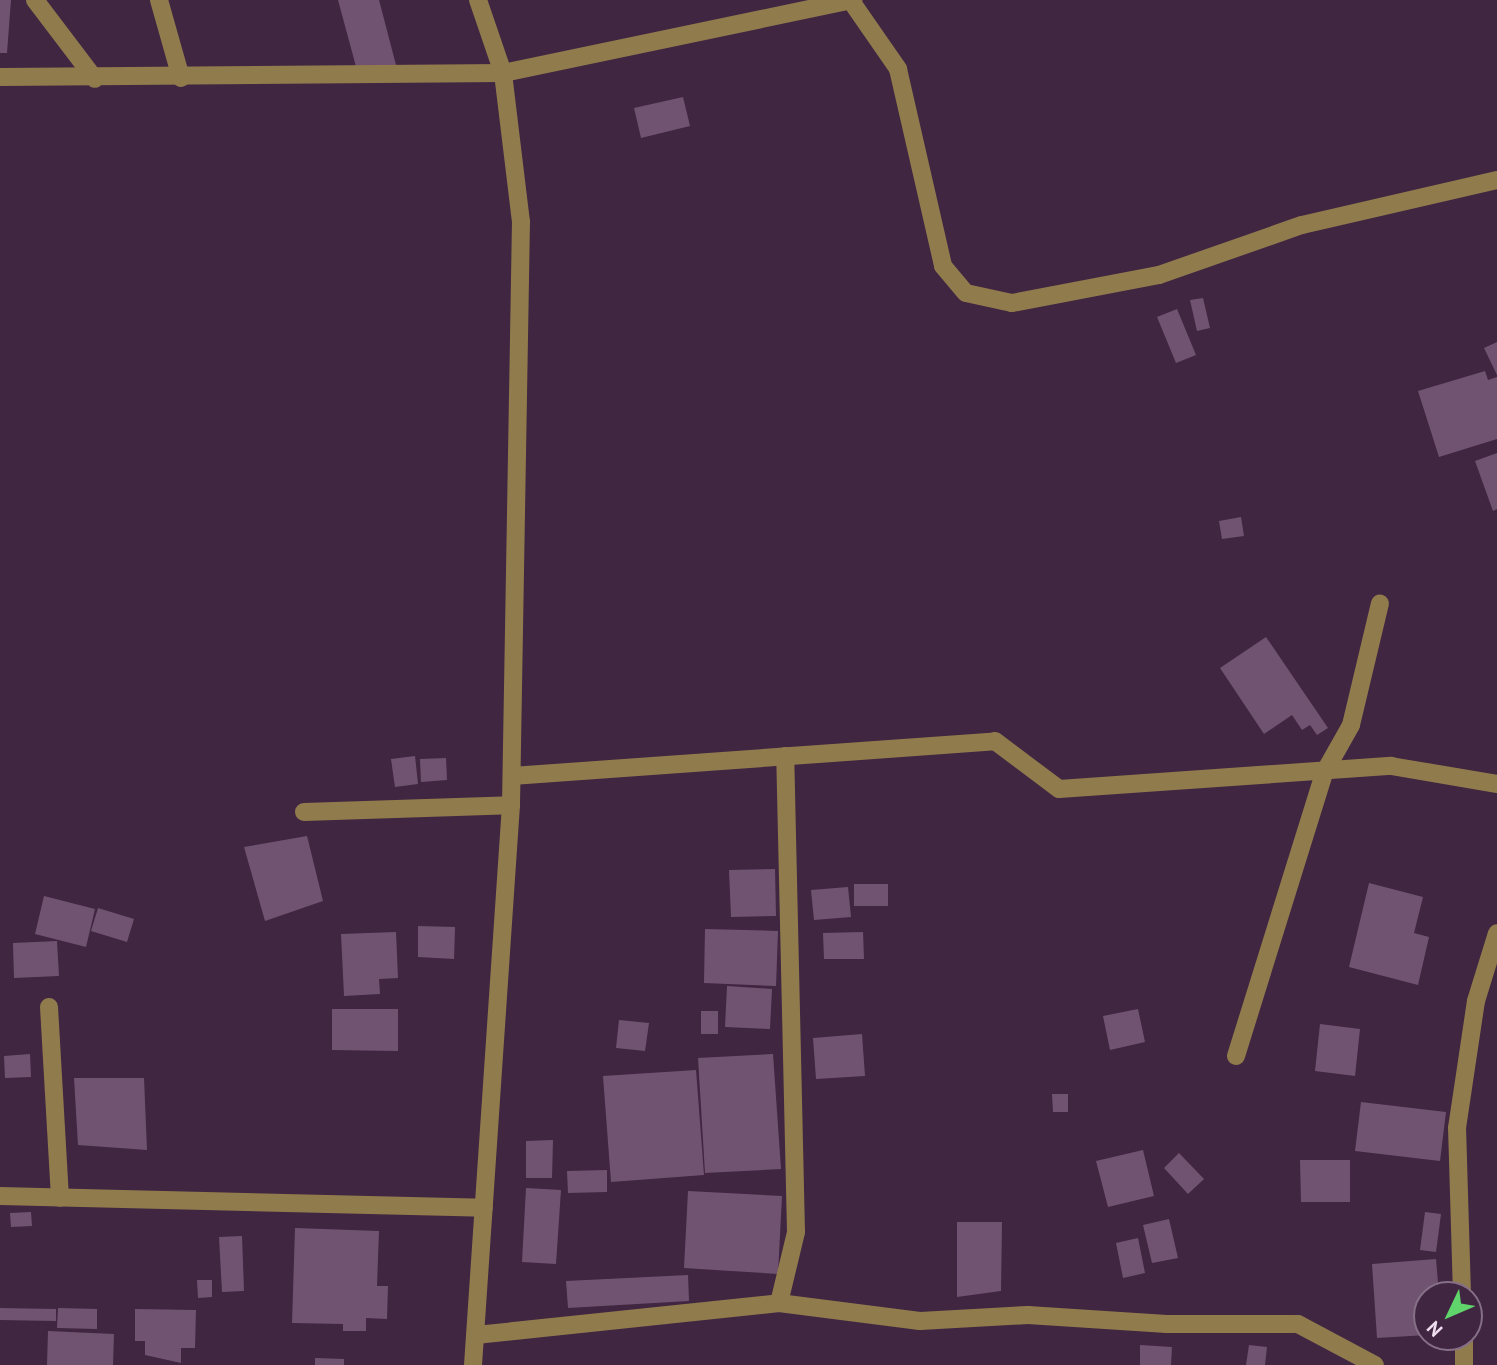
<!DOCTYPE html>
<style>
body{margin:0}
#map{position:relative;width:1497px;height:1365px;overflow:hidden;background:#402641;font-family:"PT Sans",sans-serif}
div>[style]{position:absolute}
.building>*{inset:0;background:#705371}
.minor>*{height:18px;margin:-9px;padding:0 9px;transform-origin:9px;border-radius:9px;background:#907b4d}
span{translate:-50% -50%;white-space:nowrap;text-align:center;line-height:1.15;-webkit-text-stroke:6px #402641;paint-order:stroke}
.north{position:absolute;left:1413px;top:1281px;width:70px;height:70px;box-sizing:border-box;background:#402641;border:2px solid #867087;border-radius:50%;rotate:226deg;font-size:19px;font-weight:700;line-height:28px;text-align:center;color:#efdeef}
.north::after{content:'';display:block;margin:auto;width:24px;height:32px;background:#5fd56b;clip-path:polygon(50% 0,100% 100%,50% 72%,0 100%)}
</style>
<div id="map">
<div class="building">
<i style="clip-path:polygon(0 0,11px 0,7px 53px,0 53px)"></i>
<i style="clip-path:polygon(338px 0,379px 0,396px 65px,358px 74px)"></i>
<i style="clip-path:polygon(683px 97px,690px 126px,641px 138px,634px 108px)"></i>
<i style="clip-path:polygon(1203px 298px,1210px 328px,1197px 331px,1190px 300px)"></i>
<i style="clip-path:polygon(1177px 309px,1196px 355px,1176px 363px,1157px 317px)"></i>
<i style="clip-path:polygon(1497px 342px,1497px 375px,1484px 348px)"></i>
<i style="clip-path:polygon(1485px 371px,1488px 380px,1497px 377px,1497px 439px,1439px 457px,1418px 391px)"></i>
<i style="clip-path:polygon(1497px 453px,1497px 509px,1493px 511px,1475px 461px)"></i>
<i style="clip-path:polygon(1241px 517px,1244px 536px,1222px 539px,1219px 521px)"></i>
<i style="clip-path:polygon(1266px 637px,1328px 728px,1317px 735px,1310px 725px,1302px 730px,1292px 715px,1264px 734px,1220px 668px)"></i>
<i style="clip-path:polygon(415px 756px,418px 784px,395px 787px,391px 759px)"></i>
<i style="clip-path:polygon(446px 758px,447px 780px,421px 782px,420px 759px)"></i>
<i style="clip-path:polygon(307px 836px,323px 901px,265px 921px,244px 847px)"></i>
<i style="clip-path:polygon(775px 869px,776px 916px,731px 917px,729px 870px)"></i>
<i style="clip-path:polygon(1369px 883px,1423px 897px,1414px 933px,1429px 937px,1418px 985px,1349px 967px)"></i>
<i style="clip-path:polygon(854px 884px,888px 884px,888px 906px,854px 906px)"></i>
<i style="clip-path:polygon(848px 887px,851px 917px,814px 920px,811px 890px)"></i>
<i style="clip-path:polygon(44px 896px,95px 909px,86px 947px,35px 934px)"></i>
<i style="clip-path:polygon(98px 908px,134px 919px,127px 942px,91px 931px)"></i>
<i style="clip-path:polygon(418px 926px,455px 927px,454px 959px,418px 957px)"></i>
<i style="clip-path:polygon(705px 929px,778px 931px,776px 986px,704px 983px)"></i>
<i style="clip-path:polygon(396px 932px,398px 978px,379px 979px,380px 994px,344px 996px,341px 934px)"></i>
<i style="clip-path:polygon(863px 932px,864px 959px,824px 959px,823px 933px)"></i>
<i style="clip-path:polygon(57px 941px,59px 976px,14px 978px,13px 943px)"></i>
<i style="clip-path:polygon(727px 986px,772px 989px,770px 1029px,725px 1027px)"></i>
<i style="clip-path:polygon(332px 1009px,398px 1009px,398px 1051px,332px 1050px)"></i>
<i style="clip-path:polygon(1138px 1009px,1145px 1042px,1110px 1050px,1103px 1016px)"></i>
<i style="clip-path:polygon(701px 1011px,718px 1011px,718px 1034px,701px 1034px)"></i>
<i style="clip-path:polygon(619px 1020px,649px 1023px,645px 1051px,616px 1048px)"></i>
<i style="clip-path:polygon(1320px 1024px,1360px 1029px,1355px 1076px,1315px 1071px)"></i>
<i style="clip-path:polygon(862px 1034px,865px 1076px,816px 1079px,813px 1038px)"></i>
<i style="clip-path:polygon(30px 1054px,31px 1077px,5px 1078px,4px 1056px)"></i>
<i style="clip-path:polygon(773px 1054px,781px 1169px,705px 1173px,698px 1058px)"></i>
<i style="clip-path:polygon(696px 1070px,704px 1175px,611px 1182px,603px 1076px)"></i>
<i style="clip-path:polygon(74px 1078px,144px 1078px,147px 1150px,78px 1145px)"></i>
<i style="clip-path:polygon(1052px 1094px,1068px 1094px,1068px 1112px,1053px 1112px)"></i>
<i style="clip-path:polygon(1361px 1102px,1446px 1112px,1440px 1161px,1355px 1151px)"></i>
<i style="clip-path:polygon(553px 1140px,552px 1178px,526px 1178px,526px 1141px)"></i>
<i style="clip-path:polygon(1143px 1150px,1154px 1196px,1108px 1207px,1096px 1161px)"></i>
<i style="clip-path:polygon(1179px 1153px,1204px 1179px,1188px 1194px,1164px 1168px)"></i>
<i style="clip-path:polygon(1300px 1160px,1350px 1160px,1350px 1202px,1301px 1202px)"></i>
<i style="clip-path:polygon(607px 1170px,607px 1192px,568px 1193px,567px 1171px)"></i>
<i style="clip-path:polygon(526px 1188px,561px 1190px,556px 1264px,522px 1262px)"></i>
<i style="clip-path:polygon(688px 1191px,782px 1196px,778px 1274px,684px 1268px)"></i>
<i style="clip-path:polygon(31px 1212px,32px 1226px,11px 1227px,10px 1213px)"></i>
<i style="clip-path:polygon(1425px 1212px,1441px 1214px,1436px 1252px,1420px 1250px)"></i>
<i style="clip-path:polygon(1169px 1219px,1178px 1258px,1152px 1263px,1143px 1225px)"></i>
<i style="clip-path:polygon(957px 1222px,1002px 1222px,1001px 1291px,957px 1297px)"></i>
<i style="clip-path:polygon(295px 1228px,379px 1231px,377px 1286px,388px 1286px,387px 1319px,366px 1318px,366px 1331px,343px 1331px,343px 1324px,292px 1323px)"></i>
<i style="clip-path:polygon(242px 1236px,244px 1291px,222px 1292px,219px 1237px)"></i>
<i style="clip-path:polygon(1138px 1238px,1145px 1273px,1123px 1278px,1116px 1243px)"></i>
<i style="clip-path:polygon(1436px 1259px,1439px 1295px,1427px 1295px,1427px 1335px,1377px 1338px,1372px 1264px)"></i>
<i style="clip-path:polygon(688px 1275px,689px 1301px,568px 1308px,566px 1281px)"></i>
<i style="clip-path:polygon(197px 1280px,212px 1280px,212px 1297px,198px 1298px)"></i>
<i style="clip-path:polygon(0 1308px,56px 1309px,56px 1321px,0 1320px)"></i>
<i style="clip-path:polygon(58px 1308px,97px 1309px,97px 1329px,57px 1328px)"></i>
<i style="clip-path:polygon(135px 1309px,196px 1310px,195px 1348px,181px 1348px,181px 1363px,145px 1355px,145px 1341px,135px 1341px)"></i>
<i style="clip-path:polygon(48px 1331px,114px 1334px,113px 1365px,47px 1365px)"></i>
<i style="clip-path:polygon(1140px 1345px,1172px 1347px,1171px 1365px,1140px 1365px)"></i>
<i style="clip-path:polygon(1249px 1345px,1267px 1347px,1265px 1365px,1246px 1365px)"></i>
<i style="clip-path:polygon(315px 1358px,344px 1359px,344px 1365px,315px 1365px)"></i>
</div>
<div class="minor">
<i style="left:35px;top:0;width:99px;rotate:52.8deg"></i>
<i style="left:159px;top:0;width:81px;rotate:74.2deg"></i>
<i style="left:851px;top:1px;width:83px;rotate:55.3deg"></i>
<i style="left:898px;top:69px;width:202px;rotate:77.1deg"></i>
<i style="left:943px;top:266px;width:35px;rotate:50deg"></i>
<i style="left:966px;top:293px;width:47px;rotate:12.3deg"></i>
<i style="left:1012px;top:303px;width:150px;rotate:-10.8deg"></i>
<i style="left:1159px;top:275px;width:151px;rotate:-19.3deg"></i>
<i style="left:1302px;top:225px;width:200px;rotate:-13deg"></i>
<i style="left:0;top:77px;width:503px;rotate:-0.46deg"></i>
<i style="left:503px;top:73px;width:358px;rotate:-11.8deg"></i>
<i style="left:512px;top:776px;width:484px;rotate:-4.1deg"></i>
<i style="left:995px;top:741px;width:80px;rotate:36.9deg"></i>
<i style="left:1059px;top:789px;width:333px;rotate:-4deg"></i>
<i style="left:1391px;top:766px;width:108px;rotate:9.6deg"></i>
<i style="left:304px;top:812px;width:207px;rotate:-1.9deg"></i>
<i style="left:49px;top:1007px;width:191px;rotate:86.7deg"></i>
<i style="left:1236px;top:1056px;width:296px;rotate:-72.7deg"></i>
<i style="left:1324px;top:773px;width:55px;rotate:-60.6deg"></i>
<i style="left:1351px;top:725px;width:125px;rotate:-76.6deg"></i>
<i style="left:0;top:1196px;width:484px;rotate:1.4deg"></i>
<i style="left:1462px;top:1295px;width:167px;rotate:-91.7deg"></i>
<i style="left:1457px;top:1128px;width:128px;rotate:-81.5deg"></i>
<i style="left:1476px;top:1001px;width:71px;rotate:-72.8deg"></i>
<i style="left:779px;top:1303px;width:73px;rotate:-76.5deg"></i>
<i style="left:796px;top:1232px;width:476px;rotate:-91.3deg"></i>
<i style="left:476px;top:1335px;width:305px;rotate:-6deg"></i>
<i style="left:779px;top:1303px;width:142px;rotate:7.3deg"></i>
<i style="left:920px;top:1321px;width:108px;rotate:-3.2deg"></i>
<i style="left:1028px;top:1315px;width:139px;rotate:3.7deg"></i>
<i style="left:1167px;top:1324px;width:131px"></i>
<i style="left:1298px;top:1324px;width:87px;rotate:28deg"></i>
<i style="left:1464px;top:1337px;width:28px;rotate:90deg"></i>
<i style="left:473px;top:1365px;width:561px;rotate:-86.12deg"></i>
<i style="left:511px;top:805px;width:583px;rotate:-89.02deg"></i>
<i style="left:521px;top:222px;width:150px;rotate:-96.9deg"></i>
<i style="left:503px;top:73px;width:77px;rotate:-108.9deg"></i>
</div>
<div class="north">N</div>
</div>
